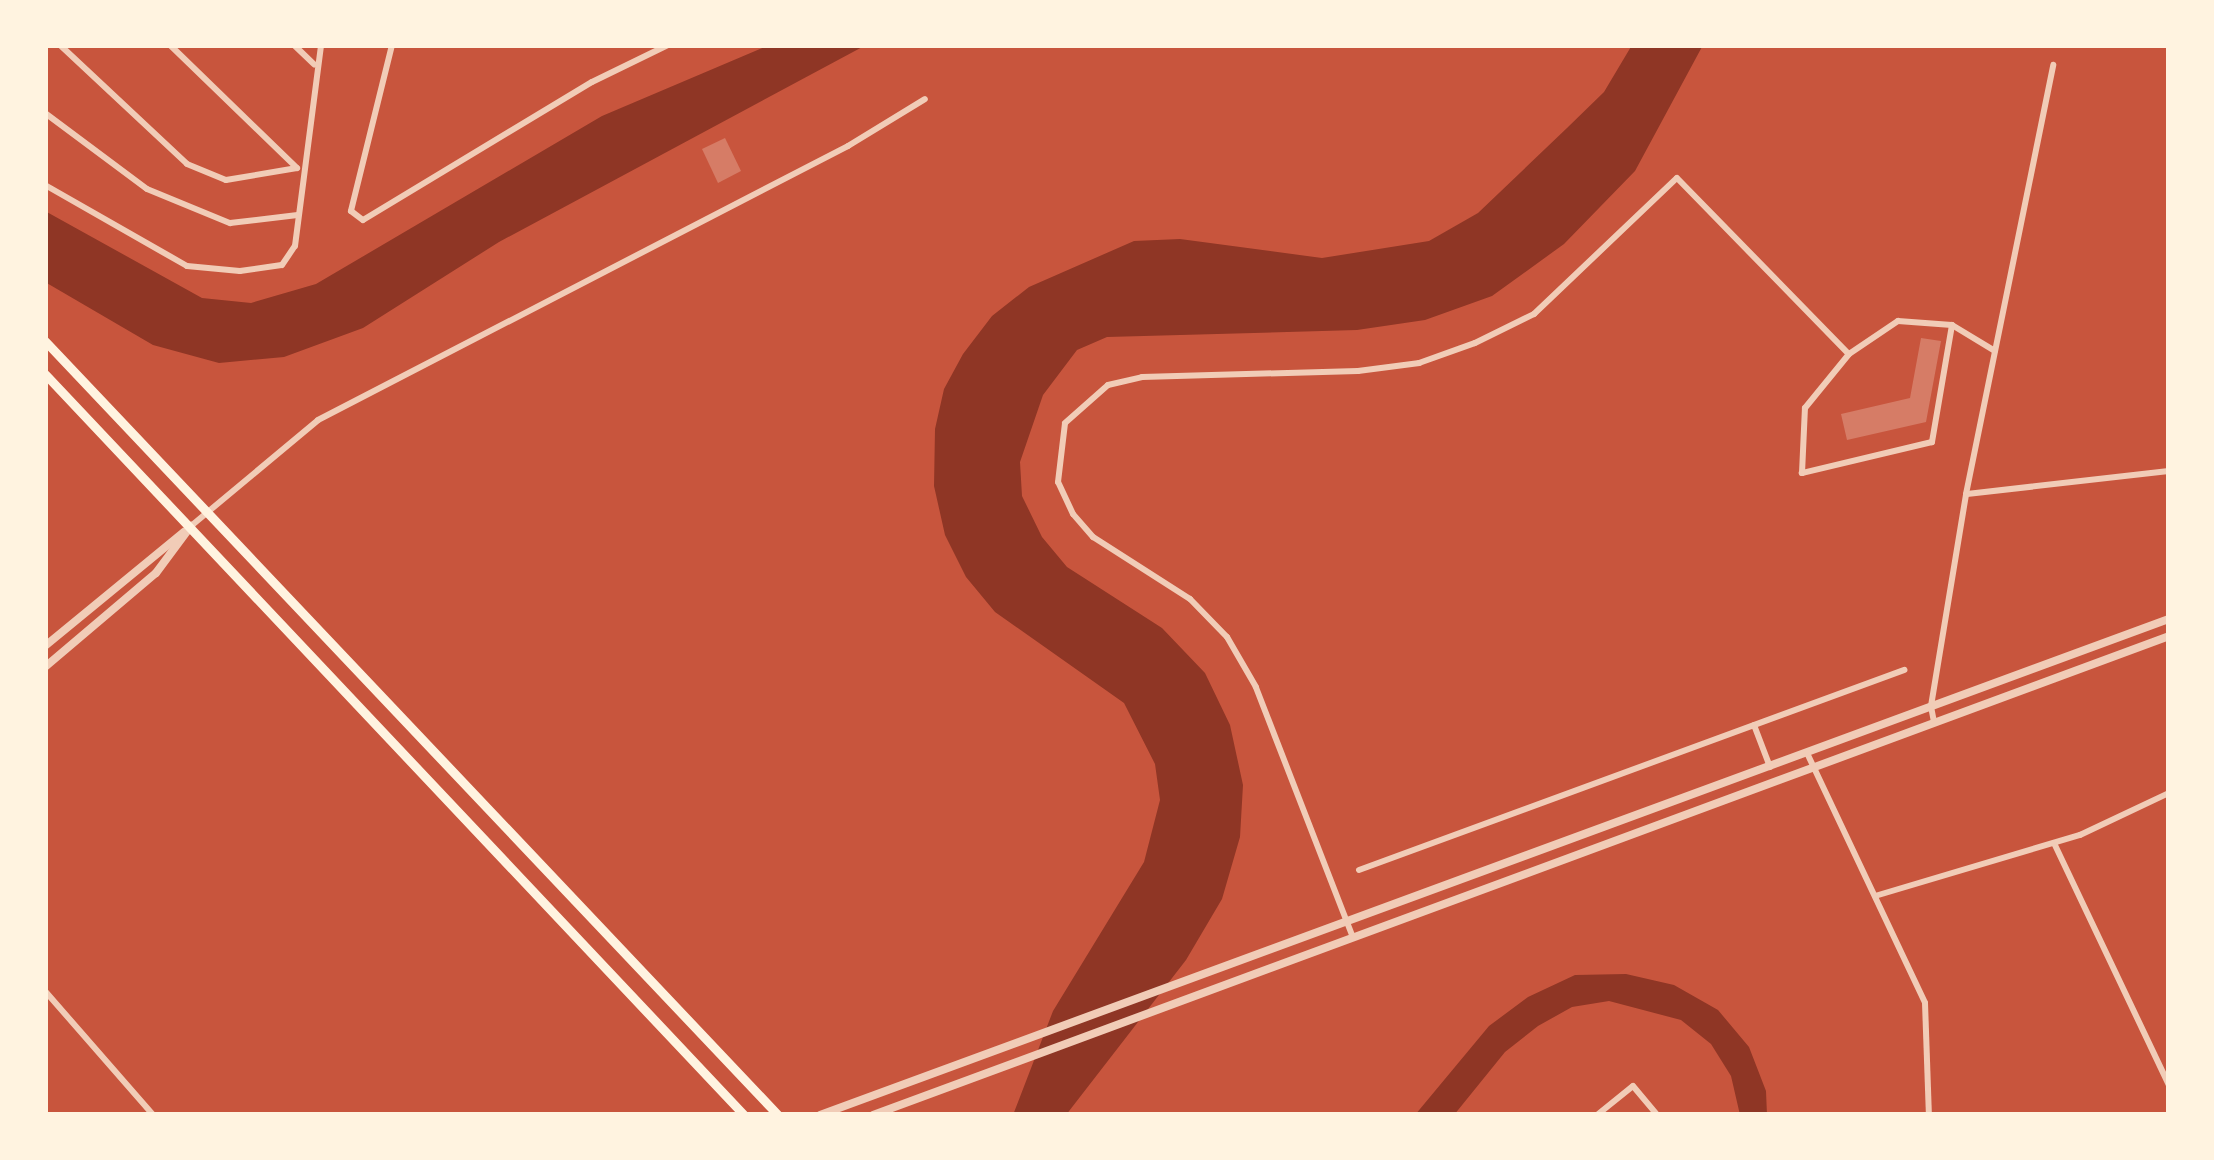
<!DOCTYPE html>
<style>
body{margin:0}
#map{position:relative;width:2214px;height:1160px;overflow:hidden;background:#c8553d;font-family:"Times New Roman",serif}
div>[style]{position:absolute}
.water>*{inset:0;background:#8f3625}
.building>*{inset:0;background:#d67c66}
.minor>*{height:6px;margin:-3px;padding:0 3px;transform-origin:3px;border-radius:3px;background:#f1ccb7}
.tertiary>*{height:8px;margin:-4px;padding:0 4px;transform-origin:4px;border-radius:4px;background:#f1ccb7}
.secondary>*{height:9px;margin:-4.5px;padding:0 4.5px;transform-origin:4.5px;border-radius:4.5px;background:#fff3e0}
span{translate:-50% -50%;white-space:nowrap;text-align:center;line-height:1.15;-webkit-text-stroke:9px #fff3e0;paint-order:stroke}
.frame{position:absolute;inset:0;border:48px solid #fff3e0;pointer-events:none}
</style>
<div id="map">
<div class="water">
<i style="clip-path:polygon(769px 45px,866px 45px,499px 242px,363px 328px,284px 357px,219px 363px,153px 345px,45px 282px,45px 211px,202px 298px,251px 303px,316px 284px,602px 116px)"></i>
<i style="clip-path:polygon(1632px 45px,1703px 45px,1635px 171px,1564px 244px,1492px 296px,1425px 320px,1357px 330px,1107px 337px,1077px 350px,1043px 395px,1020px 462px,1022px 496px,1042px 537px,1067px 567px,1162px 628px,1205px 673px,1230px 725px,1243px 785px,1240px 837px,1222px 899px,1186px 960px,1066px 1115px,1013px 1115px,1053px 1011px,1144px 862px,1160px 800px,1155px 764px,1124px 703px,995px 612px,966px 577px,945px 535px,934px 486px,935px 429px,944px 389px,963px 354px,992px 316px,1029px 287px,1134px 241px,1180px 239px,1322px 258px,1429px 241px,1478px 213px,1567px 128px,1604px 92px)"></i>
<i style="clip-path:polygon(1626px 974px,1674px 985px,1718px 1010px,1749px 1047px,1766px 1091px,1767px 1115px,1740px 1115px,1731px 1076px,1711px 1044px,1681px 1020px,1609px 1001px,1572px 1007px,1538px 1026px,1505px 1052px,1454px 1115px,1415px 1115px,1489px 1026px,1528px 997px,1575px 975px)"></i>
</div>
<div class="building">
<i style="clip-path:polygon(725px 138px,741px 171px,718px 183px,702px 149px)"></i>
<i style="clip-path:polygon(1921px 338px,1941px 341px,1926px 422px,1847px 440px,1841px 414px,1910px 398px)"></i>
</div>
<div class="minor">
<i style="left:60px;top:45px;width:174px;rotate:43.1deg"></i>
<i style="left:187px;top:164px;width:42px;rotate:22.3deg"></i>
<i style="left:226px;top:180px;width:72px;rotate:-9.6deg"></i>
<i style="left:170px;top:45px;width:177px;rotate:44.1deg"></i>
<i style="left:294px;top:45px;width:28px;rotate:44deg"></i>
<i style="left:392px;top:45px;width:171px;rotate:103.9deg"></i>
<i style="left:351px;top:211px;width:15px;rotate:37deg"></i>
<i style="left:363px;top:220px;width:267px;rotate:-31.1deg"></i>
<i style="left:592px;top:82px;width:85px;rotate:-26deg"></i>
<i style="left:45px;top:113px;width:127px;rotate:36.7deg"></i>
<i style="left:147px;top:189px;width:90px;rotate:22.3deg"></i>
<i style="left:230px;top:223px;width:68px;rotate:-6.7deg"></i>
<i style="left:45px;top:185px;width:163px;rotate:29.7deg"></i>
<i style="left:187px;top:266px;width:53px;rotate:5.4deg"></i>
<i style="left:240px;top:271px;width:42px;rotate:-8.1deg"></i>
<i style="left:282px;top:265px;width:23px;rotate:-56deg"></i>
<i style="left:295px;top:246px;width:203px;rotate:-82.6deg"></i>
<i style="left:1952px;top:325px;width:119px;rotate:99.7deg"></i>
<i style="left:1932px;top:442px;width:134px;rotate:166.6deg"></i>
<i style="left:1802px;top:473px;width:65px;rotate:-87.4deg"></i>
<i style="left:1805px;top:408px;width:70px;rotate:-50.8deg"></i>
<i style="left:1849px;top:354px;width:59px;rotate:-34deg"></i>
<i style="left:1898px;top:321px;width:54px;rotate:4.2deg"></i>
<i style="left:1952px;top:325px;width:50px;rotate:31.2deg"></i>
<i style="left:1967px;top:494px;width:203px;rotate:-6.5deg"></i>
<i style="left:191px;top:526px;width:165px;rotate:-39.8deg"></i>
<i style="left:318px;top:420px;width:597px;rotate:-27.34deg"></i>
<i style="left:848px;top:146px;width:90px;rotate:-31.4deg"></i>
<i style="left:1934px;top:722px;width:16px;rotate:-101deg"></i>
<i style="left:1931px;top:706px;width:215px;rotate:-80.6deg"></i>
<i style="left:1966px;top:494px;width:438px;rotate:-78.5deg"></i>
<i style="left:1754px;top:725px;width:45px;rotate:69.1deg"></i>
<i style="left:1807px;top:753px;width:276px;rotate:64.7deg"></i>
<i style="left:1925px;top:1003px;width:112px;rotate:88deg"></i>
<i style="left:2054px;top:843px;width:268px;rotate:64.6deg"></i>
<i style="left:1359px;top:870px;width:581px;rotate:-20.15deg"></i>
<i style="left:1875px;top:896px;width:214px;rotate:-16.6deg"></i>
<i style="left:2080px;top:835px;width:98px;rotate:-25.3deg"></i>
<i style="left:1352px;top:935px;width:266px;rotate:-111.2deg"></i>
<i style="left:1256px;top:687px;width:58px;rotate:-120.1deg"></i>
<i style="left:1227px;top:637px;width:53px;rotate:-134.2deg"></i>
<i style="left:1190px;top:599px;width:115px;rotate:-147.4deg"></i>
<i style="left:1093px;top:537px;width:30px;rotate:-131deg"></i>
<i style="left:1073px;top:514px;width:35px;rotate:-115deg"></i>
<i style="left:1058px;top:482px;width:59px;rotate:-83.2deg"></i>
<i style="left:1065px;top:423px;width:57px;rotate:-41.5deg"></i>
<i style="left:1108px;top:385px;width:35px;rotate:-13deg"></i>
<i style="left:1142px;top:377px;width:216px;rotate:-1.6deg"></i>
<i style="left:1358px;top:371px;width:62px;rotate:-7.5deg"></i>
<i style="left:1419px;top:363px;width:59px;rotate:-19.7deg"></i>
<i style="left:1475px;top:343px;width:66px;rotate:-26.2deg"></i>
<i style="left:1534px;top:314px;width:197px;rotate:-43.6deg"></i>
<i style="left:1677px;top:178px;width:246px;rotate:45.7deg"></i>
<i style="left:45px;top:991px;width:164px;rotate:48.9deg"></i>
<i style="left:1597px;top:1115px;width:46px;rotate:-38.9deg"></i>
<i style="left:1633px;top:1086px;width:38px;rotate:50deg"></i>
</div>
<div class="tertiary">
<i style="left:45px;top:646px;width:180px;rotate:-39.4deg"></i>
<i style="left:45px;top:667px;width:145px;rotate:-40.3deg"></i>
<i style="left:156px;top:573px;width:59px;rotate:-53.3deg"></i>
<i style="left:820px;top:1115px;width:1437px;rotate:-20.19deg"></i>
<i style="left:873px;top:1115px;width:1382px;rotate:-20.28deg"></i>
</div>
<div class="secondary">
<i style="left:45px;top:341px;width:1066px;rotate:46.56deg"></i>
<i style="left:45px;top:374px;width:1019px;rotate:46.67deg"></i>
</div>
<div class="frame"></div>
</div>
